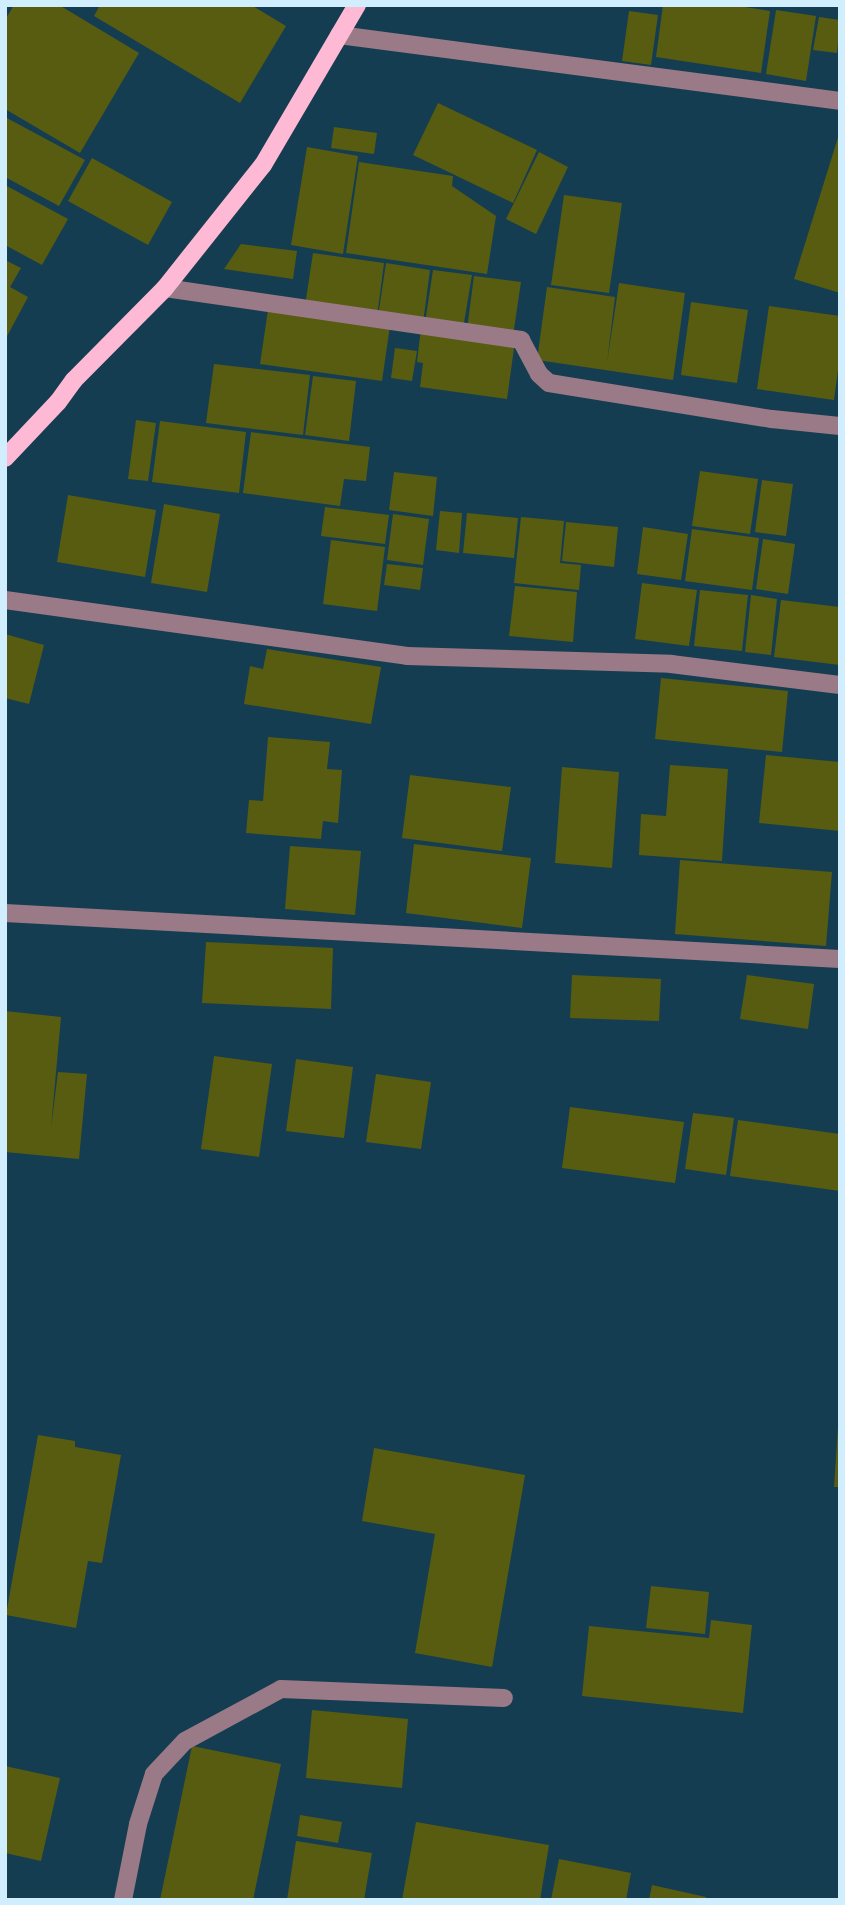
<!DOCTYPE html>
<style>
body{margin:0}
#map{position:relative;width:845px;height:1905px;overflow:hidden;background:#153d51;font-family:"Titillium Web",sans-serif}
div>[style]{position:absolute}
.building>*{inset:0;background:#575c10}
.minor>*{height:18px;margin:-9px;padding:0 9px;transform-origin:9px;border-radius:9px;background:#9b7a87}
.major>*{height:18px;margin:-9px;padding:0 9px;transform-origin:9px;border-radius:9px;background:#febad5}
span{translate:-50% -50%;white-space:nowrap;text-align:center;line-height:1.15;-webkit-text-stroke:6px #022333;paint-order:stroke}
.frame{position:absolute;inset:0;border:7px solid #d1eeff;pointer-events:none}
</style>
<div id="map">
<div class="building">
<i style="clip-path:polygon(14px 5px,59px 5px,139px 53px,80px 153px,5px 109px,5px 20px)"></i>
<i style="clip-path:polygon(100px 5px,251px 5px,286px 26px,240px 103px,94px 16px)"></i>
<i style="clip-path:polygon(663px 5px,732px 5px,770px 11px,761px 73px,656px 57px)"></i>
<i style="clip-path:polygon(776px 10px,816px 16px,806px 81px,766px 74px)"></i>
<i style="clip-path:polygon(629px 11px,658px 15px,651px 65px,622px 61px)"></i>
<i style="clip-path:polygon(819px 17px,840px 20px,837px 53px,813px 50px)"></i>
<i style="clip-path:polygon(438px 103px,537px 150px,513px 203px,413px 155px)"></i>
<i style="clip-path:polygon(5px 117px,85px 160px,59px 206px,5px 177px)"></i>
<i style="clip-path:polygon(334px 127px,377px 133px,374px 154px,331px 148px)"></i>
<i style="clip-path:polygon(840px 131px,840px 293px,794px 279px)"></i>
<i style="clip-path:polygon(307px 147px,358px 156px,343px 254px,291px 245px)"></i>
<i style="clip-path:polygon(539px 152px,568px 167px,536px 234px,506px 219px)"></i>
<i style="clip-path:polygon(92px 158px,172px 202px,148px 245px,68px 201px)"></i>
<i style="clip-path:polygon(359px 162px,453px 176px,452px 186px,496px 216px,487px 274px,346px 253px)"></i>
<i style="clip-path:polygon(5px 185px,68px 219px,42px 265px,5px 245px)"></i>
<i style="clip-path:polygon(564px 195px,622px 203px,609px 293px,551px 285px)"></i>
<i style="clip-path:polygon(241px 244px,297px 251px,293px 279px,224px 269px)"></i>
<i style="clip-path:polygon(313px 253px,384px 263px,377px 317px,305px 306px)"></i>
<i style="clip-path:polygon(5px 260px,21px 268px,10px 287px,28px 297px,5px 340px)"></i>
<i style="clip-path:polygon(386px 263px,430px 270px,423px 323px,378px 317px)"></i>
<i style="clip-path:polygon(433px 270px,472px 275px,463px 329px,425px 323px)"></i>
<i style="clip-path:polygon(474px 276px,521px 282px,513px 336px,467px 329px)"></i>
<i style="clip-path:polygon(619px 283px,685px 293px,673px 380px,537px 360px,547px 287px,615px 297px,607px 363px)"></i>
<i style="clip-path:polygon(691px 302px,748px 310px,737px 383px,681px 375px)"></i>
<i style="clip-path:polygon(769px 306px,840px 316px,840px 355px,834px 400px,757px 389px)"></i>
<i style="clip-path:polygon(268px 310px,390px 326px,382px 381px,260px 364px)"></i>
<i style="clip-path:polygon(421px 328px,515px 341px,507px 399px,420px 387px,423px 363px,417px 362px)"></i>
<i style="clip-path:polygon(395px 348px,417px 351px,412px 381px,391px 378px)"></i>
<i style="clip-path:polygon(214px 364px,310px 375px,303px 435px,206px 423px)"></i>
<i style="clip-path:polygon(313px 376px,356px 381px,349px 441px,305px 435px)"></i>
<i style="clip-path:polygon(136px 420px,156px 423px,148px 481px,128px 479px)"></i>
<i style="clip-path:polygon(160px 421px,246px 432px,239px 493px,152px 482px)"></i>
<i style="clip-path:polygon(251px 432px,370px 447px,366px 481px,344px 479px,340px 506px,243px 493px)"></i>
<i style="clip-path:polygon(700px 471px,758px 479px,750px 534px,692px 526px)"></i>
<i style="clip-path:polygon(394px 472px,437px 477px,433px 516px,389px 510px)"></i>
<i style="clip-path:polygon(762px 480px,793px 484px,786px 536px,755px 532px)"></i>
<i style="clip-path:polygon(68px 495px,156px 510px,145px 577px,57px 562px)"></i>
<i style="clip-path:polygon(164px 504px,220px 514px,207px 592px,151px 583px)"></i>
<i style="clip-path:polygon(325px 507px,389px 515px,385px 544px,321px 536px)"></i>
<i style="clip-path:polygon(440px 511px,462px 513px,459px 553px,436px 550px)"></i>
<i style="clip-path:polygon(467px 513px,518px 518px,514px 558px,463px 553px)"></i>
<i style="clip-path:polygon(393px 514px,429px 519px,423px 565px,387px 560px)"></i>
<i style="clip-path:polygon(521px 517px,564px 521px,560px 563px,581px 565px,579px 590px,514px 583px)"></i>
<i style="clip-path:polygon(566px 522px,618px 527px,614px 567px,562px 561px)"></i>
<i style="clip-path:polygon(643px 527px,688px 534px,681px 580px,637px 574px)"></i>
<i style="clip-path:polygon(692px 529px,759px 538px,752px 590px,685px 581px)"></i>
<i style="clip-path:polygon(763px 539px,795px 544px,788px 594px,756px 589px)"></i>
<i style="clip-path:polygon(331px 540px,385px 547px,377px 611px,323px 604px)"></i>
<i style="clip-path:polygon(387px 564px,423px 568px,420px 590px,384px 585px)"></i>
<i style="clip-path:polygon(642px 583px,697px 590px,689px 646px,635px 639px)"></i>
<i style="clip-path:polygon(515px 586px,577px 592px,573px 642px,509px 636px)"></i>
<i style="clip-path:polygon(700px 590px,748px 595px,742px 651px,694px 646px)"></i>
<i style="clip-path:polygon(751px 595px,777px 599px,771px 655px,745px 652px)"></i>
<i style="clip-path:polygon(781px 600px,840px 607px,840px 665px,774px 657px)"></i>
<i style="clip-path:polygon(5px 634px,44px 645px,29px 704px,5px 698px)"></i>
<i style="clip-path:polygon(267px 649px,381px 667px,371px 724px,244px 704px,250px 666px,263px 669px)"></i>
<i style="clip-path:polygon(661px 678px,788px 691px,782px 752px,655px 739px)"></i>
<i style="clip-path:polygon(268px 737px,330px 742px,327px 769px,342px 770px,338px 823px,323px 821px,321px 839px,246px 833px,249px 800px,263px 801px)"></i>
<i style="clip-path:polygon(766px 755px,840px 762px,840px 831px,759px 823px)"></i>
<i style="clip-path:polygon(670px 765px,728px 769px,722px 861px,639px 855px,641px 814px,666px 816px)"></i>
<i style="clip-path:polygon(562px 767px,619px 772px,612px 868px,555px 863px)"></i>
<i style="clip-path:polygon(410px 775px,511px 787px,502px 851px,402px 838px)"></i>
<i style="clip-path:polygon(414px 844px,531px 858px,522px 928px,406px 913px)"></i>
<i style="clip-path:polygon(290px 846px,361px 851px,355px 915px,285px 909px)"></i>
<i style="clip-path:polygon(680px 860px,832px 872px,826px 946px,675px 934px)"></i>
<i style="clip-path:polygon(206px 942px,333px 948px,331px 1009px,202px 1003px)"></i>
<i style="clip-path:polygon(572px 975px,661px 979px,659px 1021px,570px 1018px)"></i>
<i style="clip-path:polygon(747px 975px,814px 984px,808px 1029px,740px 1019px)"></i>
<i style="clip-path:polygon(5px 1011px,61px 1017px,51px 1128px,58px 1072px,87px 1074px,79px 1159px,5px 1152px)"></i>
<i style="clip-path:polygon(214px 1056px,272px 1064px,259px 1157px,201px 1149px)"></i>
<i style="clip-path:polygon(296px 1059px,353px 1067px,344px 1138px,286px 1131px)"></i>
<i style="clip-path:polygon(376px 1074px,431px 1082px,421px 1149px,366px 1142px)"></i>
<i style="clip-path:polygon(570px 1107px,684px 1122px,675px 1183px,562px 1168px)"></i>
<i style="clip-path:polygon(693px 1113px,734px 1118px,726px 1175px,685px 1169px)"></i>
<i style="clip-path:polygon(738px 1120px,840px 1134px,840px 1191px,730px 1176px)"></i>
<i style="clip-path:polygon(838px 1427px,840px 1427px,840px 1487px,834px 1487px)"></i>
<i style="clip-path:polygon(38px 1435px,75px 1441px,75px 1447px,121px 1455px,102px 1563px,88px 1561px,76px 1628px,6px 1615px)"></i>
<i style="clip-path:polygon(374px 1448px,525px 1475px,492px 1667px,415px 1653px,435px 1534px,362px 1521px)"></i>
<i style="clip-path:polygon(651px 1586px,709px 1592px,705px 1634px,646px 1628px)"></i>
<i style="clip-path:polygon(711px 1620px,752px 1625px,743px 1713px,582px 1696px,589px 1626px,709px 1638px)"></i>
<i style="clip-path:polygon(312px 1710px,408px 1719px,402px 1788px,306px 1778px)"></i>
<i style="clip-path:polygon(192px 1746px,281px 1764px,253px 1900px,160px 1900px)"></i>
<i style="clip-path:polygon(5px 1766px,60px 1778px,41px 1861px,5px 1853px)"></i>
<i style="clip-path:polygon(300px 1815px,342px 1822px,338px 1843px,297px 1836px)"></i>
<i style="clip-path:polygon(416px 1822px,549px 1845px,540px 1900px,402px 1900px)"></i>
<i style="clip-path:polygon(296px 1841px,372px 1853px,364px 1900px,287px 1900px)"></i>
<i style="clip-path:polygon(559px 1859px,631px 1873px,626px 1900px,551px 1900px)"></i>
<i style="clip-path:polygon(652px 1885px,706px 1897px,706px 1900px,649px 1900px)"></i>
</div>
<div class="minor">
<i style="left:339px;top:35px;width:505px;rotate:7.5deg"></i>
<i style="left:165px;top:288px;width:360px;rotate:8.3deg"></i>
<i style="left:521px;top:340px;width:38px;rotate:62deg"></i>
<i style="left:539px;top:374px;width:13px;rotate:42deg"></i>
<i style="left:549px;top:383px;width:226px;rotate:9.2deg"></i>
<i style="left:772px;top:419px;width:68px;rotate:5.9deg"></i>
<i style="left:5px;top:600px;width:406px;rotate:7.9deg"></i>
<i style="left:407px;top:656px;width:264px;rotate:1.7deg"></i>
<i style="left:671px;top:664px;width:170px;rotate:7.1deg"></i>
<i style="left:5px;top:913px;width:836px;rotate:3.15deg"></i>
<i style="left:123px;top:1900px;width:77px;rotate:-78.8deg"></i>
<i style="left:138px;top:1824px;width:52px;rotate:-72.3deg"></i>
<i style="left:154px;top:1774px;width:45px;rotate:-46.8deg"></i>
<i style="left:185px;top:1741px;width:109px;rotate:-28.4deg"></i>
<i style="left:281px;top:1689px;width:223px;rotate:2.3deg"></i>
</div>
<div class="major">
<i style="left:5px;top:458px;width:77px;rotate:-46.6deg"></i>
<i style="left:58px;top:402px;width:27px;rotate:-54deg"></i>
<i style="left:74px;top:380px;width:129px;rotate:-45.3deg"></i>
<i style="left:165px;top:288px;width:157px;rotate:-51.5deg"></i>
<i style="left:263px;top:165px;width:186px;rotate:-59.6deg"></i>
</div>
<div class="frame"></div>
</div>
